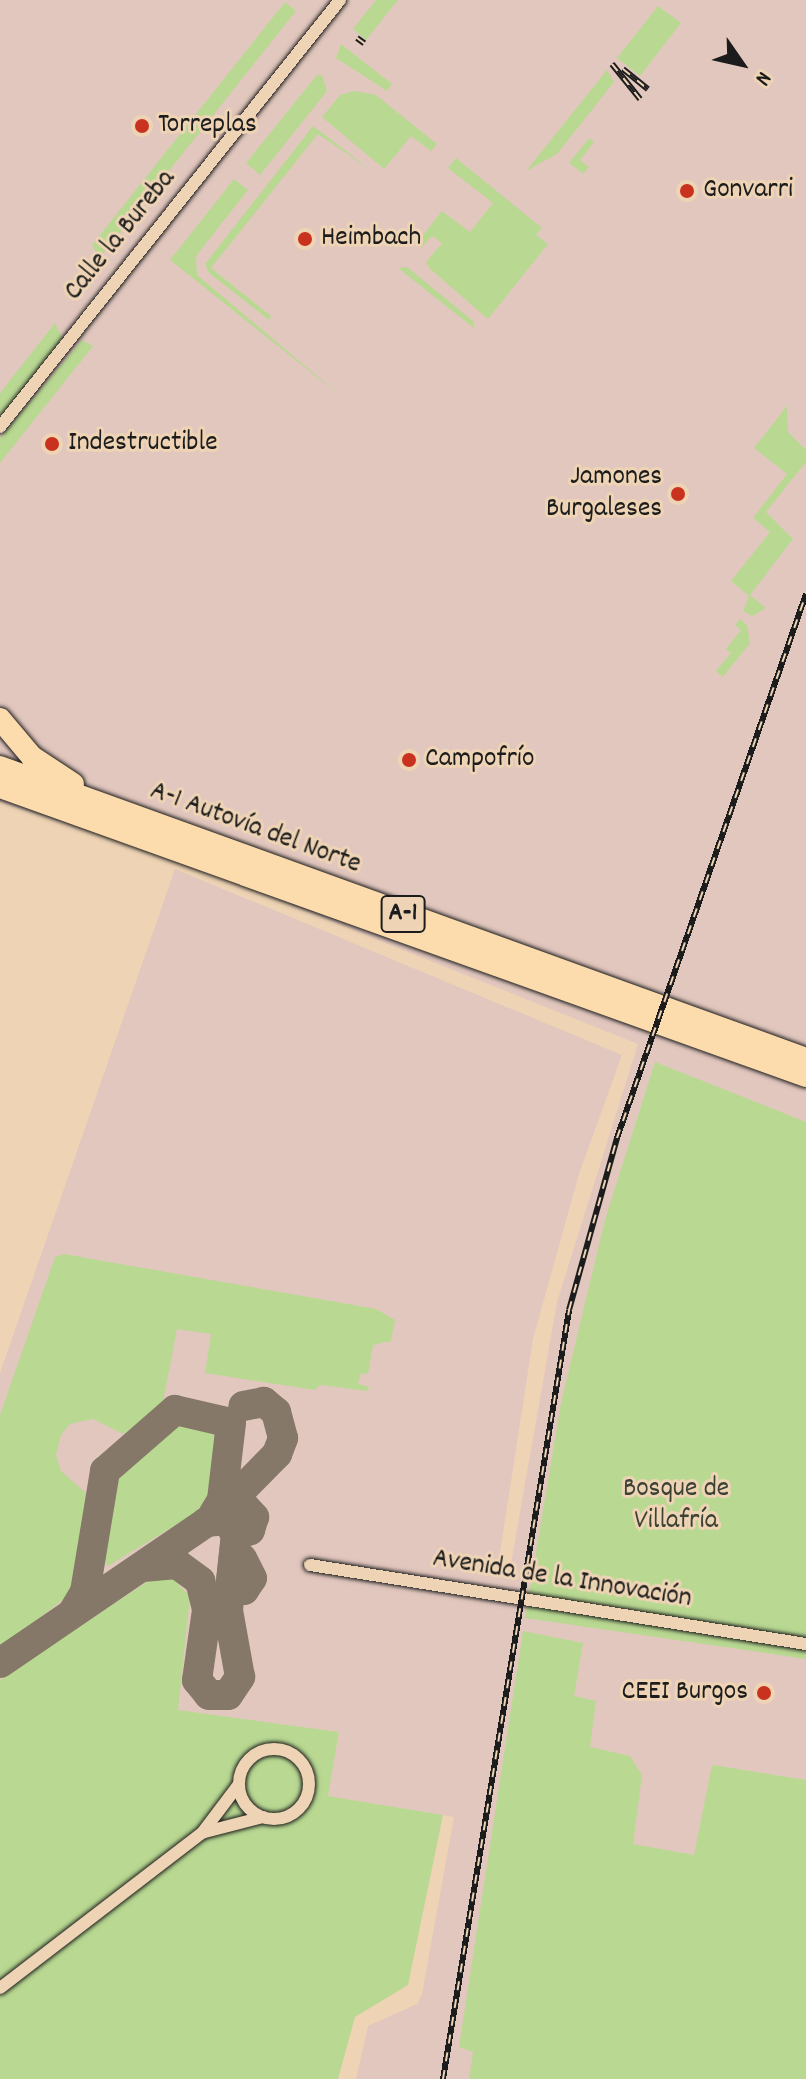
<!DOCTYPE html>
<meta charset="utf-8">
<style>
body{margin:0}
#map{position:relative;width:806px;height:2079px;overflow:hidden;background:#eed4b5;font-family:Dekko,sans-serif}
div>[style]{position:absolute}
.built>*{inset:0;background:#e2c7be}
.green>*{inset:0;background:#b9d992}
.taxiway>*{height:30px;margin:-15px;padding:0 15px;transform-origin:15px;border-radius:15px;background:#857868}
.roads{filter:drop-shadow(0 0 2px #1c1c1c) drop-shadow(0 0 2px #1c1c1c)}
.minor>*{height:12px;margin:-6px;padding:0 6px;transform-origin:6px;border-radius:6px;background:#eed4b5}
.minor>.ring{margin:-6px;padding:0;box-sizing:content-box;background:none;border:12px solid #eed4b5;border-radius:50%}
.motorway>*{height:22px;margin:-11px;padding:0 11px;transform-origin:11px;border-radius:11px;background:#fcdcac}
.rail>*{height:6px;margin-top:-3px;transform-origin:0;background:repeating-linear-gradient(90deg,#eed4b5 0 9px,#1c1c1c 0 18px);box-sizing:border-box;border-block:2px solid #1c1c1c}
.dots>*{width:22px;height:22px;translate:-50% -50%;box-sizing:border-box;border:4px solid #eed4b5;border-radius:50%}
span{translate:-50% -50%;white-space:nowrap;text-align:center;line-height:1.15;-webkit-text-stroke:6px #eed4b5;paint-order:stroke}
.shield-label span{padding:2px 6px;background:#eed4b5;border:2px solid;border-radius:6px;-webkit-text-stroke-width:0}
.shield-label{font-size:26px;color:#1c1c1c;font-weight:700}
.poi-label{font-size:28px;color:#1c1c1c}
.left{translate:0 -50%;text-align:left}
.right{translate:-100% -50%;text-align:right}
.street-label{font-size:28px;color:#1c1c1c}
.park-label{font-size:28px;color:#3b4234}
.north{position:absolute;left:702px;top:24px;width:80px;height:80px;-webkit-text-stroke:6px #eed4b5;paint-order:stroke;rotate:124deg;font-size:22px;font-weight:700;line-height:32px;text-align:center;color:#1c1c1c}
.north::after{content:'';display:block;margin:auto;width:28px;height:36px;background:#1c1c1c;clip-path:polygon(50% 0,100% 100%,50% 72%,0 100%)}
</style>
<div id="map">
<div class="built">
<i style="clip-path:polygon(0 0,806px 0,806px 2079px,356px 2079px,368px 2026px,417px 2004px,422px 1994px,454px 1817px,327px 1796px,339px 1732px,0 1850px,0 1373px,175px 869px,622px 1055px,579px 1174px,533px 1339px,498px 1566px,510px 1569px,557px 1302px,638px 1044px,186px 863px,0 802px)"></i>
</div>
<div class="green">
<i style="clip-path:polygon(376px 0,398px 0,366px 40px,353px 29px)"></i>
<i style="clip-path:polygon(285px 2px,296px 11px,99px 259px,92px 245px)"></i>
<i style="clip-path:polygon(658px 6px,681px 23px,640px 76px,617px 58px)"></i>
<i style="clip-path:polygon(341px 44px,392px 84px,387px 91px,336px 58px)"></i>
<i style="clip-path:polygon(607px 70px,614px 82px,557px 154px,526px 171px)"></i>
<i style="clip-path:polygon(317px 75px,322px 75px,327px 91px,260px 175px,246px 163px)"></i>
<i style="clip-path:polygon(355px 91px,376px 95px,437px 144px,431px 151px,411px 136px,384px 169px,322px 117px,340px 95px)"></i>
<i style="clip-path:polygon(313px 126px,372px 171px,318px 134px,211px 268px,271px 316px,269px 320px,209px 273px,205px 264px)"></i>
<i style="clip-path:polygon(589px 138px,594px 142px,580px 160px,589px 167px,583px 174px,569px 163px)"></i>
<i style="clip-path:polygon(456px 158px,542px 228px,536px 235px,548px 244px,488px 319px,429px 268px,426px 262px,442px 243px,432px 236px,421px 248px,419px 240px,442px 211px,470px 232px,493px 203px,448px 168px)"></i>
<i style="clip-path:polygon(234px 179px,248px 190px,196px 256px,197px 275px,343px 398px,170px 260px)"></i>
<i style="clip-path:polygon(407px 267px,473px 321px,475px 329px,398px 268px)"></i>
<i style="clip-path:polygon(55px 323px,63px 339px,0 418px,0 393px)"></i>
<i style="clip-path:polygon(82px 340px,93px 346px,0 463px,0 438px)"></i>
<i style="clip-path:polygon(787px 406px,788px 432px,806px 450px,806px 462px,766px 512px,793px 539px,750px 595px,766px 608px,752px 616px,743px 611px,749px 596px,731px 581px,770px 532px,753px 518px,787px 474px,754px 448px)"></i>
<i style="clip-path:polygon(740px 619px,747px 625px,750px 643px,723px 677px,716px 671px,731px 653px,726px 649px,741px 630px,735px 625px)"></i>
<i style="clip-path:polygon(655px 1062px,806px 1122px,806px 1659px,525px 1618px,561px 1403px,605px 1220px)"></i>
<i style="clip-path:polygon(64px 1254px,376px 1309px,395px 1320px,391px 1341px,373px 1345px,368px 1374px,361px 1373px,358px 1384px,369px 1387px,368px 1391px,320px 1385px,315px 1390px,205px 1373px,211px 1334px,177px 1329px,162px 1407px,123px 1434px,93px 1419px,70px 1424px,61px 1435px,56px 1455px,61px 1471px,88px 1495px,73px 1592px,0 1648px,0 1415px,55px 1257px)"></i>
<i style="clip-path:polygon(177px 1423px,214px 1432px,218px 1442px,211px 1490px,197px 1512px,108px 1566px,100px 1555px,116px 1472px)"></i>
<i style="clip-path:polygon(157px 1575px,171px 1576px,190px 1597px,178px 1710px,339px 1732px,328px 1796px,443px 1815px,408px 1985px,355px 2017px,338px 2079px,0 2079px,0 1680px)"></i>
<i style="clip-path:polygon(523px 1631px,583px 1643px,574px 1696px,596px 1701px,590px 1747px,630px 1756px,642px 1775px,633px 1844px,694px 1855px,712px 1765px,806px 1780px,806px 2079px,469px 2079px,473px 2052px,459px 2047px)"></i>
</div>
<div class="taxiway">
<i style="left:217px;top:1515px;width:27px;rotate:-24deg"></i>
<i style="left:242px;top:1504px;width:18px;rotate:47deg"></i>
<i style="left:254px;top:1517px;width:14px;rotate:107deg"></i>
<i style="left:250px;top:1530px;width:15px;rotate:157deg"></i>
<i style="left:236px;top:1536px;width:54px;rotate:96.3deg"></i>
<i style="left:230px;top:1590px;width:14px"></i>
<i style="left:244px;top:1590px;width:14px;rotate:-56deg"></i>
<i style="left:252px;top:1578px;width:22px;rotate:-117deg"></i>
<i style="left:143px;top:1567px;width:34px;rotate:-5deg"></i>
<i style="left:177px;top:1564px;width:29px;rotate:36deg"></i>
<i style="left:200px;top:1581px;width:30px;rotate:76deg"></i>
<i style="left:207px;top:1610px;width:71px;rotate:98.1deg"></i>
<i style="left:197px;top:1680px;width:19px;rotate:51deg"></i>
<i style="left:209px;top:1695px;width:19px"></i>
<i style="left:228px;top:1695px;width:22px;rotate:-56deg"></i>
<i style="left:240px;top:1677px;width:68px;rotate:-100.2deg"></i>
<i style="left:228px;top:1610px;width:76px;rotate:-84deg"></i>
<i style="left:236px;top:1534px;width:17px;rotate:-126deg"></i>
<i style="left:226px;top:1520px;width:20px;rotate:174deg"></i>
<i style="left:73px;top:1612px;width:23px;rotate:-59deg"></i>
<i style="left:85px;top:1592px;width:123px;rotate:-80.6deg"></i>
<i style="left:105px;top:1471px;width:93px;rotate:-41.1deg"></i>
<i style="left:175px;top:1410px;width:57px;rotate:13.1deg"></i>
<i style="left:231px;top:1423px;width:78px;rotate:96.7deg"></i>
<i style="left:222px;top:1500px;width:17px;rotate:121deg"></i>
<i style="left:0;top:1663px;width:263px;rotate:-34.3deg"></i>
<i style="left:217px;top:1515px;width:86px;rotate:-45.5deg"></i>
<i style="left:277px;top:1454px;width:17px;rotate:-69deg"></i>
<i style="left:283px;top:1438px;width:27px;rotate:-105deg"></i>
<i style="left:276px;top:1412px;width:16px;rotate:-140deg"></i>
<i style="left:264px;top:1402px;width:21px;rotate:169deg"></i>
</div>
<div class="roads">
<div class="minor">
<i style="left:0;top:427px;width:546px;rotate:-51.47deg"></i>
<i style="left:310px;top:1565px;width:502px;rotate:9.05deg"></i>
<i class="ring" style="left:239px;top:1749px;width:58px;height:58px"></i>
<i style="left:205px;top:1832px;width:60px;rotate:-14.5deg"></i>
<i style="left:0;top:1988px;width:255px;rotate:-37.5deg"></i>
<i style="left:202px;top:1833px;width:61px;rotate:-52.9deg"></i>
</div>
<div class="motorway">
<i style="left:0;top:719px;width:50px;rotate:49.9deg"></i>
<i style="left:32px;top:757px;width:49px;rotate:33.4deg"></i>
<i style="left:0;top:767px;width:857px;rotate:19.91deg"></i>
<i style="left:0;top:787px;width:856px;rotate:19.73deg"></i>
</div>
</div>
<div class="rail">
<i style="left:357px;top:38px;width:9px;rotate:36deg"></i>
<i style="left:612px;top:64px;width:45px;rotate:51.3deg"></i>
<i style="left:623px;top:69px;width:32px;rotate:39deg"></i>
<i style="left:443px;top:2079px;width:779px;rotate:-80.69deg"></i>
<i style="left:569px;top:1310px;width:179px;rotate:-74.4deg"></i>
<i style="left:617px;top:1138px;width:576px;rotate:-70.84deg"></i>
</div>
<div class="dots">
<i style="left:142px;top:126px;background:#c8321e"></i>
<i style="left:687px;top:191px;background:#c8321e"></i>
<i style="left:305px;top:239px;background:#c8321e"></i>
<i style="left:52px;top:444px;background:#c8321e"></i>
<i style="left:678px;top:494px;background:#c8321e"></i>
<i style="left:409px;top:760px;background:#c8321e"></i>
<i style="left:764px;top:1693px;background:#c8321e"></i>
</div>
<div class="shield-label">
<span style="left:403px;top:914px">A-1</span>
</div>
<div class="poi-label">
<span class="left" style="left:158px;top:126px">Torreplas</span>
<span class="left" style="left:703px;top:191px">Gonvarri</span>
<span class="left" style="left:321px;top:239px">Heimbach</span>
<span class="left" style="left:68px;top:444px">Indestructible</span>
<span class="right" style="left:662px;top:494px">Jamones<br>Burgaleses</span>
<span class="left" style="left:425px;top:760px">Campofrío</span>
<span class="right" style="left:748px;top:1693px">CEEI Burgos</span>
</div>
<div class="street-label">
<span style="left:121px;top:236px;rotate:-51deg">Calle la Bureba</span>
<span style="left:255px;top:829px;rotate:20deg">A-1 Autovía del Norte</span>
<span style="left:562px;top:1580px;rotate:9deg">Avenida de la Innovación</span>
</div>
<div class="park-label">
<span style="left:676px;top:1506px">Bosque de<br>Villafría</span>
</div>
<div class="north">N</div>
</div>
